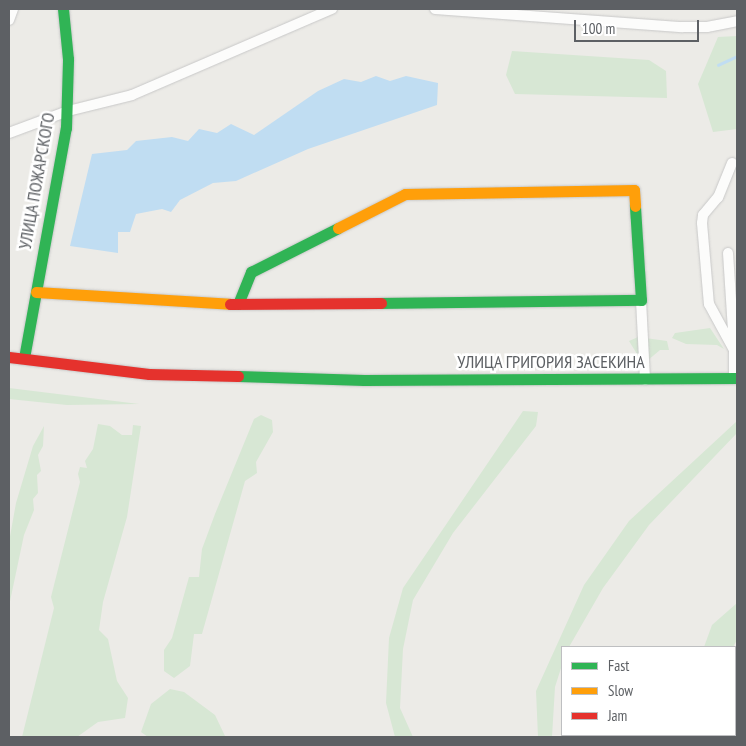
<!DOCTYPE html>
<meta charset="utf-8">
<style>
body{margin:0}
#map{position:relative;width:746px;height:746px;overflow:hidden;background:#ecebe7;font-family:"PT Sans Narrow",sans-serif}
div>[style]{position:absolute}
.green>*{inset:0;background:#d7e7d4}
.water>*{inset:0;background:#c0ddf2}
.stream>*{height:2.5px;margin:-1.25px;padding:0 1.25px;transform-origin:1.25px;border-radius:1.25px;background:#c0ddf2}
.roads{filter:drop-shadow(0 0 1px #c8c8c8) drop-shadow(0 0 1px #c8c8c8)}
.street>*{height:10px;margin:-5px;padding:0 5px;transform-origin:5px;border-radius:5px;background:#fcfcfb}
.fast>*{height:11px;margin:-5.5px;padding:0 5.5px;transform-origin:5.5px;border-radius:5.5px;background:#30b455}
.slow>*{height:11px;margin:-5.5px;padding:0 5.5px;transform-origin:5.5px;border-radius:5.5px;background:#ff9f0a}
.jam>*{height:11px;margin:-5.5px;padding:0 5.5px;transform-origin:5.5px;border-radius:5.5px;background:#e5322d}
span{translate:-50% -50%;white-space:nowrap;text-align:center;line-height:1.15;-webkit-text-stroke:5px #fff;paint-order:stroke}
.street-label{font-size:18px;color:#5d6064}
.frame{position:absolute;inset:0;border:10px solid #5d6064;pointer-events:none}
.legend{position:absolute;left:561px;top:646px;width:175px;height:90px;box-sizing:border-box;background:#fff;border:1px solid #bebfc1;margin:0;padding:6px 9px;list-style:none;font-size:15px;color:#5d6064}
.legend li{display:flex;align-items:center;gap:10px;height:25px}
.legend b{width:25px;border:1px solid #bebfc1}
.scale{position:absolute;left:574px;top:20px;width:125px;height:22px;box-sizing:border-box;border:2px solid #5d6064;border-top:0;padding-left:6px;font-size:15px;line-height:18px;white-space:nowrap;color:#5d6064;-webkit-text-stroke:4px #fff;paint-order:stroke}
</style>
<div id="map">
<div class="green">
<i style="clip-path:polygon(737px 36px,737px 129px,713px 132px,698px 84px,718px 37px)"></i>
<i style="clip-path:polygon(512px 51px,649px 60px,666px 71px,667px 98px,515px 94px,506px 75px)"></i>
<i style="clip-path:polygon(710px 328px,724px 349px,717px 345px,686px 344px,672px 338px,675px 333px)"></i>
<i style="clip-path:polygon(638px 337px,667px 341px,669px 350px,660px 350px,647px 361px,637px 354px,629px 341px)"></i>
<i style="clip-path:polygon(9px 388px,139px 404px,67px 405px,9px 399px)"></i>
<i style="clip-path:polygon(523px 411px,538px 412px,536px 426px,453px 533px,413px 600px,403px 649px,400px 708px,413px 737px,395px 737px,386px 703px,389px 638px,403px 588px)"></i>
<i style="clip-path:polygon(261px 415px,272px 420px,273px 432px,256px 462px,257px 473px,245px 481px,202px 634px,194px 634px,190px 666px,174px 678px,164px 671px,164px 650px,172px 638px,189px 577px,199px 577px,202px 549px,215px 514px,254px 419px)"></i>
<i style="clip-path:polygon(737px 421px,737px 433px,649px 525px,603px 588px,569px 647px,562px 647px,562px 665px,555px 687px,552px 737px,538px 737px,536px 691px,584px 585px,629px 521px)"></i>
<i style="clip-path:polygon(98px 424px,110px 426px,122px 435px,132px 435px,133px 425px,141px 426px,127px 517px,103px 602px,99px 630px,108px 639px,117px 681px,128px 698px,125px 718px,98px 722px,77px 737px,22px 737px,54px 608px,51px 597px,80px 482px,78px 474px,80px 467px,87px 468px,85px 461px,93px 449px)"></i>
<i style="clip-path:polygon(44px 426px,43px 446px,38px 455px,41px 471px,37px 475px,38px 493px,33px 499px,34px 510px,24px 535px,9px 606px,9px 542px,16px 503px,33px 446px)"></i>
<i style="clip-path:polygon(737px 603px,737px 640px,733px 647px,704px 647px,712px 625px)"></i>
<i style="clip-path:polygon(170px 689px,184px 692px,215px 715px,225px 736px,237px 737px,148px 737px,141px 732px,151px 704px)"></i>
</div>
<div class="water">
<i style="clip-path:polygon(376px 76px,390px 81px,406px 76px,438px 83px,437px 105px,308px 149px,236px 181px,213px 183px,180px 200px,171px 212px,162px 209px,136px 214px,130px 232px,118px 232px,118px 253px,70px 246px,92px 154px,127px 150px,136px 141px,172px 137px,188px 141px,199px 129px,217px 133px,231px 124px,254px 135px,318px 91px,344px 79px,361px 82px)"></i>
</div>
<div class="stream">
<i style="left:718px;top:65px;width:21px;rotate:-25deg"></i>
</div>
<div class="roads">
<div class="street">
<i style="left:435px;top:9px;width:248px;rotate:4.2deg"></i>
<i style="left:682px;top:27px;width:25px"></i>
<i style="left:707px;top:27px;width:31px;rotate:-11deg"></i>
<i style="left:9px;top:20px;width:12px;rotate:-70deg"></i>
<i style="left:9px;top:133px;width:63px;rotate:-20.4deg"></i>
<i style="left:68px;top:111px;width:66px;rotate:-14deg"></i>
<i style="left:132px;top:95px;width:218px;rotate:-23.3deg"></i>
<i style="left:732px;top:163px;width:37px;rotate:112deg"></i>
<i style="left:718px;top:197px;width:23px;rotate:130deg"></i>
<i style="left:703px;top:215px;width:8px;rotate:97deg"></i>
<i style="left:702px;top:223px;width:81px;rotate:85.1deg"></i>
<i style="left:709px;top:304px;width:52px;rotate:61.5deg"></i>
<i style="left:734px;top:350px;width:28px;rotate:90deg"></i>
<i style="left:728px;top:253px;width:94px;rotate:86.3deg"></i>
<i style="left:641px;top:300px;width:80px;rotate:87.1deg"></i>
</div>
<div class="fast">
<i style="left:381px;top:303px;width:260px;rotate:-0.7deg"></i>
<i style="left:641px;top:300px;width:94px;rotate:-93.7deg"></i>
<i style="left:238px;top:304px;width:35px;rotate:-68deg"></i>
<i style="left:251px;top:272px;width:97px;rotate:-26.8deg"></i>
<i style="left:24px;top:358px;width:234px;rotate:-79.7deg"></i>
<i style="left:66px;top:128px;width:69px;rotate:-88.3deg"></i>
<i style="left:68px;top:59px;width:50px;rotate:-95.7deg"></i>
<i style="left:238px;top:376px;width:126px;rotate:1.8deg"></i>
<i style="left:364px;top:380px;width:373px;rotate:-0.3deg"></i>
</div>
<div class="slow">
<i style="left:338px;top:228px;width:75px;rotate:-26.9deg"></i>
<i style="left:405px;top:194px;width:229px;rotate:-1deg"></i>
<i style="left:634px;top:190px;width:16px;rotate:86deg"></i>
<i style="left:36px;top:292px;width:194px;rotate:3.5deg"></i>
</div>
<div class="jam">
<i style="left:230px;top:304px;width:151px;rotate:-0.4deg"></i>
<i style="left:9px;top:357px;width:141px;rotate:6.9deg"></i>
<i style="left:149px;top:374px;width:89px;rotate:1.3deg"></i>
</div>
</div>
<div class="street-label">
<span style="left:37px;top:181px;rotate:-80deg">УЛИЦА ПОЖАРСКОГО</span>
<span style="left:551px;top:362px">УЛИЦА ГРИГОРИЯ ЗАСЕКИНА</span>
</div>
<div class="frame"></div>
<ul class="legend">
<li><b style="height:6px;background:#30b455"></b>Fast</li>
<li><b style="height:6px;background:#ff9f0a"></b>Slow</li>
<li><b style="height:6px;background:#e5322d"></b>Jam</li>
</ul>
<div class="scale">100 m</div>
</div>
